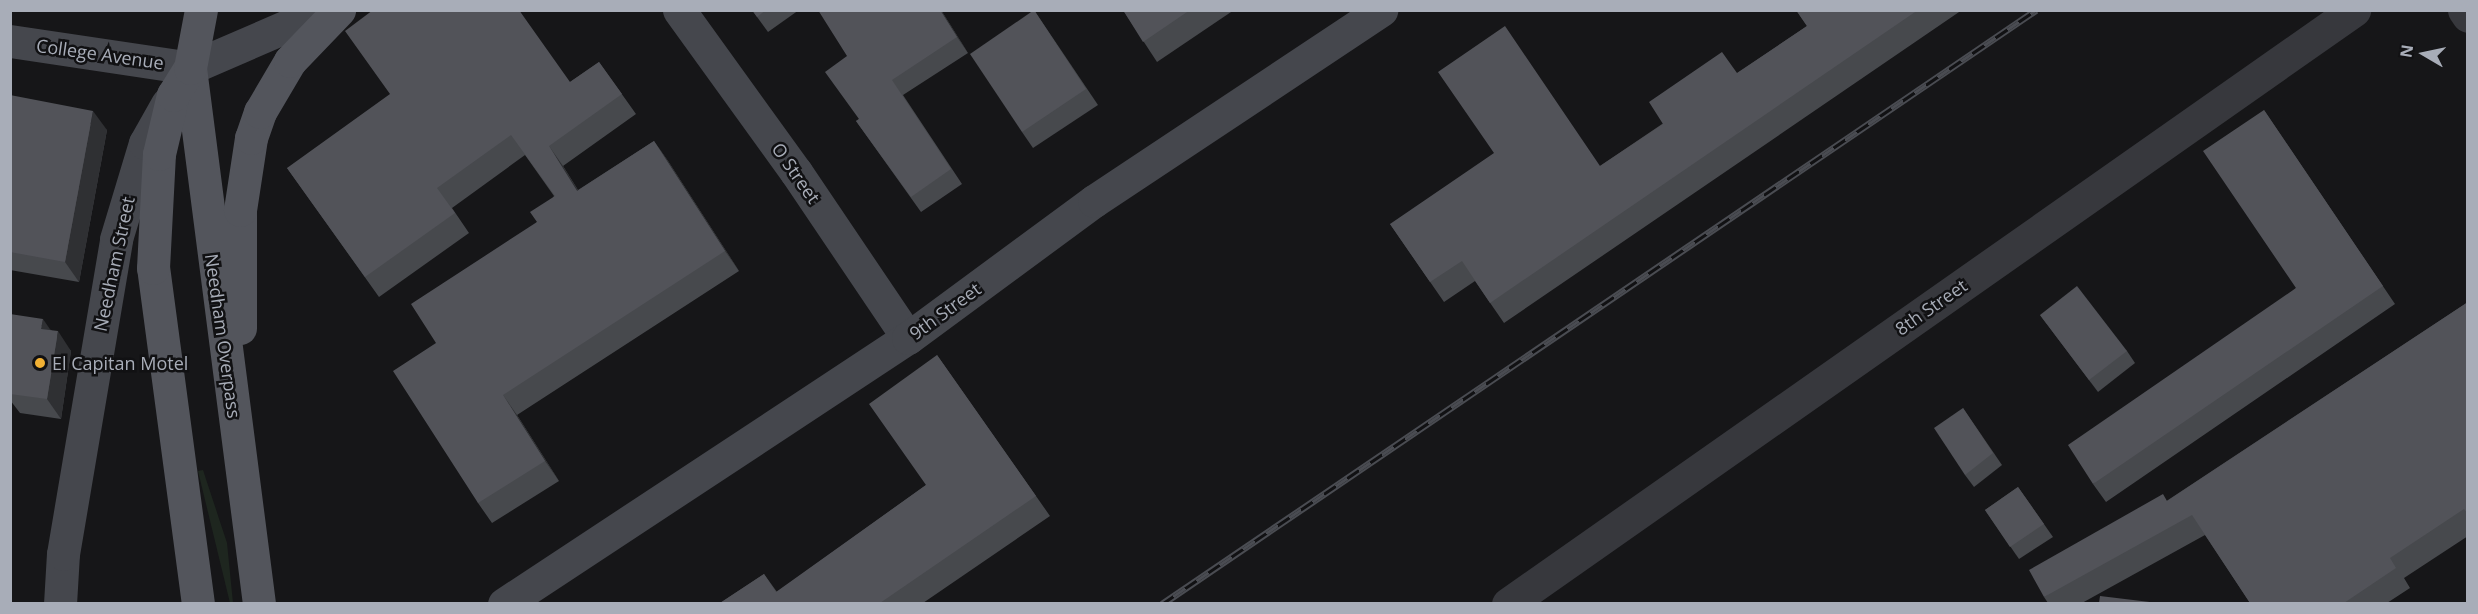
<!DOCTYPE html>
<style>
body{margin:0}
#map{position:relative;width:2478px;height:614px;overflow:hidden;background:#161618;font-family:"Open Sans",sans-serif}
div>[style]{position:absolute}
.green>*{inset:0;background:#1e261f}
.street>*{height:33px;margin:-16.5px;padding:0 16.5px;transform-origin:16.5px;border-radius:16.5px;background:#37383d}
.secondary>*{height:33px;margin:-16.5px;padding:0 16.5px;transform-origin:16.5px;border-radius:16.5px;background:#45474d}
.primary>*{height:33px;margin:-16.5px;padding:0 16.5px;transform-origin:16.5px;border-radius:16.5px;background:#53555c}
.rail>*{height:7px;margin-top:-3.5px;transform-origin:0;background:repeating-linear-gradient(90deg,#111113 0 14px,#4a4c52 0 28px);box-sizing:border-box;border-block:2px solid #4a4c52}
.wall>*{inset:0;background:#47494d}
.shaded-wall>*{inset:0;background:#2f3033}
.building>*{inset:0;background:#525359}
.dots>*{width:16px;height:16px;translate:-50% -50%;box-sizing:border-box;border:3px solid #111113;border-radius:50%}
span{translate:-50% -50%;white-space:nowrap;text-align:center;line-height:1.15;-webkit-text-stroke:5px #111113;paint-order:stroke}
.street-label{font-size:18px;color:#a8adb8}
.poi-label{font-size:18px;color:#a8adb8}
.left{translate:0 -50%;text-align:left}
.frame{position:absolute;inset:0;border:12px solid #a8adb8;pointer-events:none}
.north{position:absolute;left:2394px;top:24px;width:60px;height:60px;-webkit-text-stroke:4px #111113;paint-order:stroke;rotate:279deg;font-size:16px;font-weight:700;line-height:24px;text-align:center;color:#a8adb8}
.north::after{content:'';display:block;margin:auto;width:21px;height:27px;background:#a8adb8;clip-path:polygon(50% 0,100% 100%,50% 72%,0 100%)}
</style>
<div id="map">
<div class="green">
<i style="clip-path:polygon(203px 470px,227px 543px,233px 603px,230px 603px,198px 471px)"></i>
</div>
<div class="street">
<i style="left:2464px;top:10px;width:7px;rotate:56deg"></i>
<i style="left:1508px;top:604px;width:1034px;rotate:-35.07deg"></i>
</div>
<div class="secondary">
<i style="left:679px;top:10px;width:200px;rotate:54.2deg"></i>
<i style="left:796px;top:172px;width:200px;rotate:56deg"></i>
<i style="left:10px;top:41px;width:182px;rotate:8.5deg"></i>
<i style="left:190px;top:68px;width:146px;rotate:-23.4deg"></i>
<i style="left:60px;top:604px;width:50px;rotate:-86.6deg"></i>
<i style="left:63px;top:554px;width:319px;rotate:-80.4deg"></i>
<i style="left:116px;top:239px;width:100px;rotate:-73.2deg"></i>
<i style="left:145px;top:143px;width:45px;rotate:-60.6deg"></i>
<i style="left:504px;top:604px;width:484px;rotate:-33.4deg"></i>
<i style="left:908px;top:338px;width:231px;rotate:-36.4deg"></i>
<i style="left:1094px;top:201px;width:345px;rotate:-33.6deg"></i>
</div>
<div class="primary">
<i style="left:190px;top:68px;width:540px;rotate:82.66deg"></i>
<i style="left:240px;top:328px;width:118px;rotate:-90deg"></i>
<i style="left:240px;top:210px;width:73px;rotate:-81.3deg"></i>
<i style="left:251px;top:138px;width:28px;rotate:-71deg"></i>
<i style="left:260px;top:112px;width:59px;rotate:-59.5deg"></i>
<i style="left:290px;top:61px;width:71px;rotate:-46.1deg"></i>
<i style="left:198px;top:604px;width:339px;rotate:-97.6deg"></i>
<i style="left:153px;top:268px;width:114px;rotate:-87deg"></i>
<i style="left:159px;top:154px;width:61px;rotate:-76.7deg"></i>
<i style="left:173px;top:95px;width:32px;rotate:-58deg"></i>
<i style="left:190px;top:68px;width:59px;rotate:-79.3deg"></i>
</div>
<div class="rail">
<i style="left:1162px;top:604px;width:1057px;rotate:-34.2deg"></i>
</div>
<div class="wall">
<i style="clip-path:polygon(752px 10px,799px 10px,768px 32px)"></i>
<i style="clip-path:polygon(941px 10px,968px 53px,903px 95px,962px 184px,921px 212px,856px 121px,859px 119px,847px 56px)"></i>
<i style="clip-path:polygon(1034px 10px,1098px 105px,1033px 148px,1022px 132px)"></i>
<i style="clip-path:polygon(1123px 10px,1234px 10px,1157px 62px)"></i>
<i style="clip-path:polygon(1796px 10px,1962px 10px,1504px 323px,1475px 281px,1444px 302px,1390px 224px,1600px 166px,1807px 26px)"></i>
<i style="clip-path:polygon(599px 62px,636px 114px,563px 166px,578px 190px,654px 141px,668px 161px,739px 271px,517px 415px,559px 481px,492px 523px,478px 503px,436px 343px,537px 222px,554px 196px,525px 155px,452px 208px,469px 233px,379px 297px,287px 168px,570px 82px)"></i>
<i style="clip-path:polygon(10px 95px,107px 130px,79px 282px,10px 270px)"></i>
<i style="clip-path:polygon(2264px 110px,2395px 304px,2106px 502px,2093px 484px,2296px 288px)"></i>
<i style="clip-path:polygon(2468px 302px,2468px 536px,2404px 578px,2410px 588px,2387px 603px,2250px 603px,2205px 535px,2082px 603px,2048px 603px,2044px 597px,2168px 500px)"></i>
<i style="clip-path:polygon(10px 314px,51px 330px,71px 351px,61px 419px,20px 413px,10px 400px)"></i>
<i style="clip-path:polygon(2040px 315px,2127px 351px,2135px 363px,2098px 392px)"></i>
<i style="clip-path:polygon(937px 355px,1050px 516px,923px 603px,720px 603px,764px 574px,777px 592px,926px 485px)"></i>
<i style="clip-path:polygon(1963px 408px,2002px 465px,1974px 487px,1965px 475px)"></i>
<i style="clip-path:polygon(2018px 487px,2053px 537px,2019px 559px,1985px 510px)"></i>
</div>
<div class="shaded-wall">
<i style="clip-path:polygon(940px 10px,941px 10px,968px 53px,957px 37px)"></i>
<i style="clip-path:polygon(93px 111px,107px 130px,79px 282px,65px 262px)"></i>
<i style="clip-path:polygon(654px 141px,668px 161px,739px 271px,725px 251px)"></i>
<i style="clip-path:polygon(549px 146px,563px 166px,591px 211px,577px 191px)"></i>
<i style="clip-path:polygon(43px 319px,56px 338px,41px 329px)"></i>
<i style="clip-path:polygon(58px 331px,71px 351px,61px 419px,47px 399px)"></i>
<i style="clip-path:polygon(503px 395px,517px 415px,559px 481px,545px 461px)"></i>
</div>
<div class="building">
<i style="clip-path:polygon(373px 10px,519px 10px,570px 82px,599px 62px,622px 94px,549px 146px,577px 191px,654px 141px,725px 251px,503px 395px,545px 461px,478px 503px,393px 371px,436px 343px,411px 304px,537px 222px,530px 212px,555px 196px,511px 135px,437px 188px,455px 213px,365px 277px,287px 168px,390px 94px,345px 31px)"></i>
<i style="clip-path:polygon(752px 10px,766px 10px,757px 17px)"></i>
<i style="clip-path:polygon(818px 10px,940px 10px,957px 37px,892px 80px,951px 169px,911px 197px,856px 121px,859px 119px,825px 72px,847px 56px)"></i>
<i style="clip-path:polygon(1034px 10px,1086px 89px,1022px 132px,970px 54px)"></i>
<i style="clip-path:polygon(1123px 10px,1190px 10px,1143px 42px)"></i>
<i style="clip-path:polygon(1796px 10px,1918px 10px,1490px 303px,1462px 261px,1430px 282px,1390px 224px,1494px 153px,1438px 72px,1505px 26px,1600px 166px,1663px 124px,1649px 102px,1722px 52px,1737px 73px,1807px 26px)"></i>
<i style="clip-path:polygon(10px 95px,93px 111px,65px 262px,10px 252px)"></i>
<i style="clip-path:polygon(2264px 110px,2383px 286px,2093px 484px,2068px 445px,2296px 288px,2203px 151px)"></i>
<i style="clip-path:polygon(2077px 286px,2127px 351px,2089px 380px,2040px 315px)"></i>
<i style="clip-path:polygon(2468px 302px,2468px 514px,2464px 509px,2390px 558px,2396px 568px,2344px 603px,2250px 603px,2192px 515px,2044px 597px,2029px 570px,2163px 494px,2167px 501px)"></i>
<i style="clip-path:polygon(10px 314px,43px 319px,41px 329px,58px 331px,47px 399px,10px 394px)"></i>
<i style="clip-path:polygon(937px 355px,1036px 496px,880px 603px,720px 603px,764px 574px,776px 592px,926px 485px,869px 404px)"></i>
<i style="clip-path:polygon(1963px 408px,1993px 453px,1965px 475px,1934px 428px)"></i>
<i style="clip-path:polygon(2018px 487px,2044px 524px,2010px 547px,1985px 510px)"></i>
<i style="clip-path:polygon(2100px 596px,2158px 603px,2099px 603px)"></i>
</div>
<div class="dots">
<i style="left:40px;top:363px;background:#f2b134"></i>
</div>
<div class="street-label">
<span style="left:100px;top:54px;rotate:8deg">College Avenue</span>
<span style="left:796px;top:173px;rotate:55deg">O Street</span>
<span style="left:114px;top:264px;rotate:-78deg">Needham Street</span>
<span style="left:1931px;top:307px;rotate:-35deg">8th Street</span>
<span style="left:945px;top:311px;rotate:-36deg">9th Street</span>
<span style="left:223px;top:336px;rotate:82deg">Needham Overpass</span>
</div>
<div class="poi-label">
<span class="left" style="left:52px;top:363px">El Capitan Motel</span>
</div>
<div class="frame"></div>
<div class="north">N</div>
</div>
